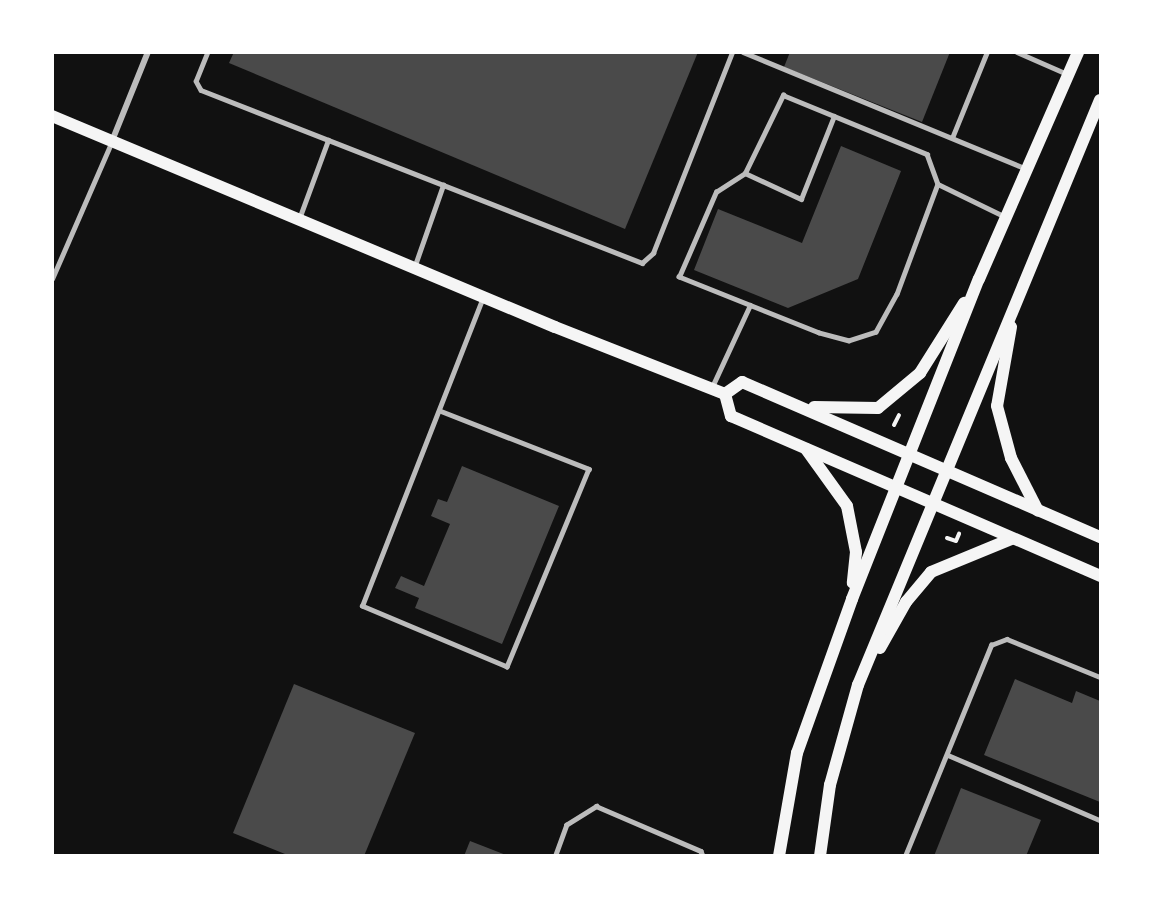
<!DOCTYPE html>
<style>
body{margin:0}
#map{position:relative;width:1153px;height:908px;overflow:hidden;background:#111;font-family:"PT Sans Narrow",sans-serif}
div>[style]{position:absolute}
.building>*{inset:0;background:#4a4a4a}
.path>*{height:4px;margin:-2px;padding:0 2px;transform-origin:2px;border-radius:2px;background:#f5f5f5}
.service>*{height:4.5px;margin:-2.25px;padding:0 2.25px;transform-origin:2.25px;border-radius:2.25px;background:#bcbcbc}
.minor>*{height:6px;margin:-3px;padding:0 3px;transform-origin:3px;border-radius:3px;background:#bcbcbc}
.secondary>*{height:12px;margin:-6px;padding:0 6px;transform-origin:6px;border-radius:6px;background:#f5f5f5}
span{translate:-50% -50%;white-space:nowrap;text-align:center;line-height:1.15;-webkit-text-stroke:4.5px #fff;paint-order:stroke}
.frame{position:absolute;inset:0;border:54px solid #fff;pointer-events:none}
</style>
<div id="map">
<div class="building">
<i style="clip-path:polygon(234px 52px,698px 52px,625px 229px,229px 63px)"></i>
<i style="clip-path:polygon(790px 52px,950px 52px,922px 122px,784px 67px)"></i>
<i style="clip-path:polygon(841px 146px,901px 171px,858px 279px,788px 308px,694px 270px,718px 209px,802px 243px)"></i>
<i style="clip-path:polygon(462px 466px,559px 506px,502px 644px,415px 608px,419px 598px,395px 588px,401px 576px,424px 586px,450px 524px,431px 516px,438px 499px,447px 502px)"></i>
<i style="clip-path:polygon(1015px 679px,1072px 703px,1076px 691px,1100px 701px,1100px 802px,984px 755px)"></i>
<i style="clip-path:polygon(294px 684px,415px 733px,364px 856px,290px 856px,233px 833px)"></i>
<i style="clip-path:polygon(961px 788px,1041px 820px,1026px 856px,934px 856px)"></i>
<i style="clip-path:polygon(470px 841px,506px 855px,506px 856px,464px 856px)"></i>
</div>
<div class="path">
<i style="left:894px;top:425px;width:11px;rotate:-63deg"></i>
<i style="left:947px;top:538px;width:9px;rotate:18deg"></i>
<i style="left:956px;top:541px;width:8px;rotate:-67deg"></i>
</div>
<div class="service">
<i style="left:208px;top:52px;width:31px;rotate:112deg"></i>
<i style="left:196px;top:81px;width:10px;rotate:61deg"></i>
<i style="left:201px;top:90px;width:474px;rotate:21.4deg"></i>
<i style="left:642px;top:263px;width:15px;rotate:-42deg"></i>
<i style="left:653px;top:253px;width:216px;rotate:-68.5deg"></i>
<i style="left:743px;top:52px;width:304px;rotate:22.4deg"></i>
<i style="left:1017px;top:52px;width:55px;rotate:23.7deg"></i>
<i style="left:952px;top:138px;width:93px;rotate:-67.9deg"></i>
<i style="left:745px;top:173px;width:62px;rotate:24.9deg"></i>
<i style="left:801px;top:199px;width:89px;rotate:-68.3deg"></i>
<i style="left:938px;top:184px;width:117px;rotate:110.4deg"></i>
<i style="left:897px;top:294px;width:43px;rotate:118.9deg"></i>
<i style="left:876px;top:332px;width:28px;rotate:162deg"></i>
<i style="left:849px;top:341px;width:31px;rotate:-165deg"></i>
<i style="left:819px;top:333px;width:151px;rotate:-158.2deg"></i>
<i style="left:679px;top:277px;width:93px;rotate:-66.5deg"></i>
<i style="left:716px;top:192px;width:35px;rotate:-33deg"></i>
<i style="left:745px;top:173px;width:87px;rotate:-64deg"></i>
<i style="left:783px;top:95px;width:156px;rotate:22.3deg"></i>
<i style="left:927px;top:154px;width:32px;rotate:70deg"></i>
<i style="left:938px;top:184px;width:76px;rotate:25.9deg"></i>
<i style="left:299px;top:219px;width:84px;rotate:-69.8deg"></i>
<i style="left:414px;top:268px;width:88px;rotate:-70.7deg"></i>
<i style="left:52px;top:279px;width:148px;rotate:-66.5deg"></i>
<i style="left:712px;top:387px;width:90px;rotate:-65.1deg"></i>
<i style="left:441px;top:411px;width:159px;rotate:21.4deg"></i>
<i style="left:589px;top:469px;width:214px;rotate:112.5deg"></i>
<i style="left:507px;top:667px;width:157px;rotate:-157.2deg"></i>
<i style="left:362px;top:606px;width:331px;rotate:-68.6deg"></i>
<i style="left:948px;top:755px;width:165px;rotate:23.2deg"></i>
<i style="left:555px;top:856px;width:33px;rotate:-70deg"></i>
<i style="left:566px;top:825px;width:36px;rotate:-32deg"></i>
<i style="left:596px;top:806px;width:114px;rotate:23.2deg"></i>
<i style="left:701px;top:851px;width:5px;rotate:68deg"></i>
<i style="left:905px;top:856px;width:228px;rotate:-67.8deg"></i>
<i style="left:991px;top:645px;width:17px;rotate:-21deg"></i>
<i style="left:1007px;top:639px;width:100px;rotate:22.2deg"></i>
</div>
<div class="minor">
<i style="left:112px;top:141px;width:96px;rotate:-68deg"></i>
</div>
<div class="secondary">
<i style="left:52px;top:116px;width:545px;rotate:22.76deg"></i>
<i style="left:555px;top:327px;width:183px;rotate:21.5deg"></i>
<i style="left:1011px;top:327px;width:80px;rotate:100deg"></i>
<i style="left:997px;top:406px;width:54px;rotate:74.9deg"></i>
<i style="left:1011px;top:458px;width:59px;rotate:63deg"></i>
<i style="left:725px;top:394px;width:23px;rotate:75deg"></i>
<i style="left:731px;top:416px;width:402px;rotate:23.4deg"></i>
<i style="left:725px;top:394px;width:21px;rotate:-35deg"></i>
<i style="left:742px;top:382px;width:390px;rotate:23.4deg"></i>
<i style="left:814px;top:407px;width:64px;rotate:0.9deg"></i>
<i style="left:878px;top:408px;width:55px;rotate:-39.8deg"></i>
<i style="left:920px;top:373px;width:83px;rotate:-57.8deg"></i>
<i style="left:806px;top:449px;width:70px;rotate:54.3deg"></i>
<i style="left:847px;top:506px;width:47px;rotate:78.9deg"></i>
<i style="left:856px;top:552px;width:31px;rotate:96deg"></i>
<i style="left:880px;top:648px;width:53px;rotate:-60.5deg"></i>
<i style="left:906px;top:602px;width:39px;rotate:-50deg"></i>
<i style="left:931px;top:572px;width:87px;rotate:-22.4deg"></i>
<i style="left:779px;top:856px;width:105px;rotate:-80.1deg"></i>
<i style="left:797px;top:753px;width:164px;rotate:-70.3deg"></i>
<i style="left:852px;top:599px;width:344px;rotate:-68.4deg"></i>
<i style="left:979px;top:279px;width:248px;rotate:-66.4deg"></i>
<i style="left:820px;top:856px;width:72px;rotate:-82deg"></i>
<i style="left:830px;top:785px;width:104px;rotate:-74.4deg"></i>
<i style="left:858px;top:685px;width:633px;rotate:-67.53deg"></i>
</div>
<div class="frame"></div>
</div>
